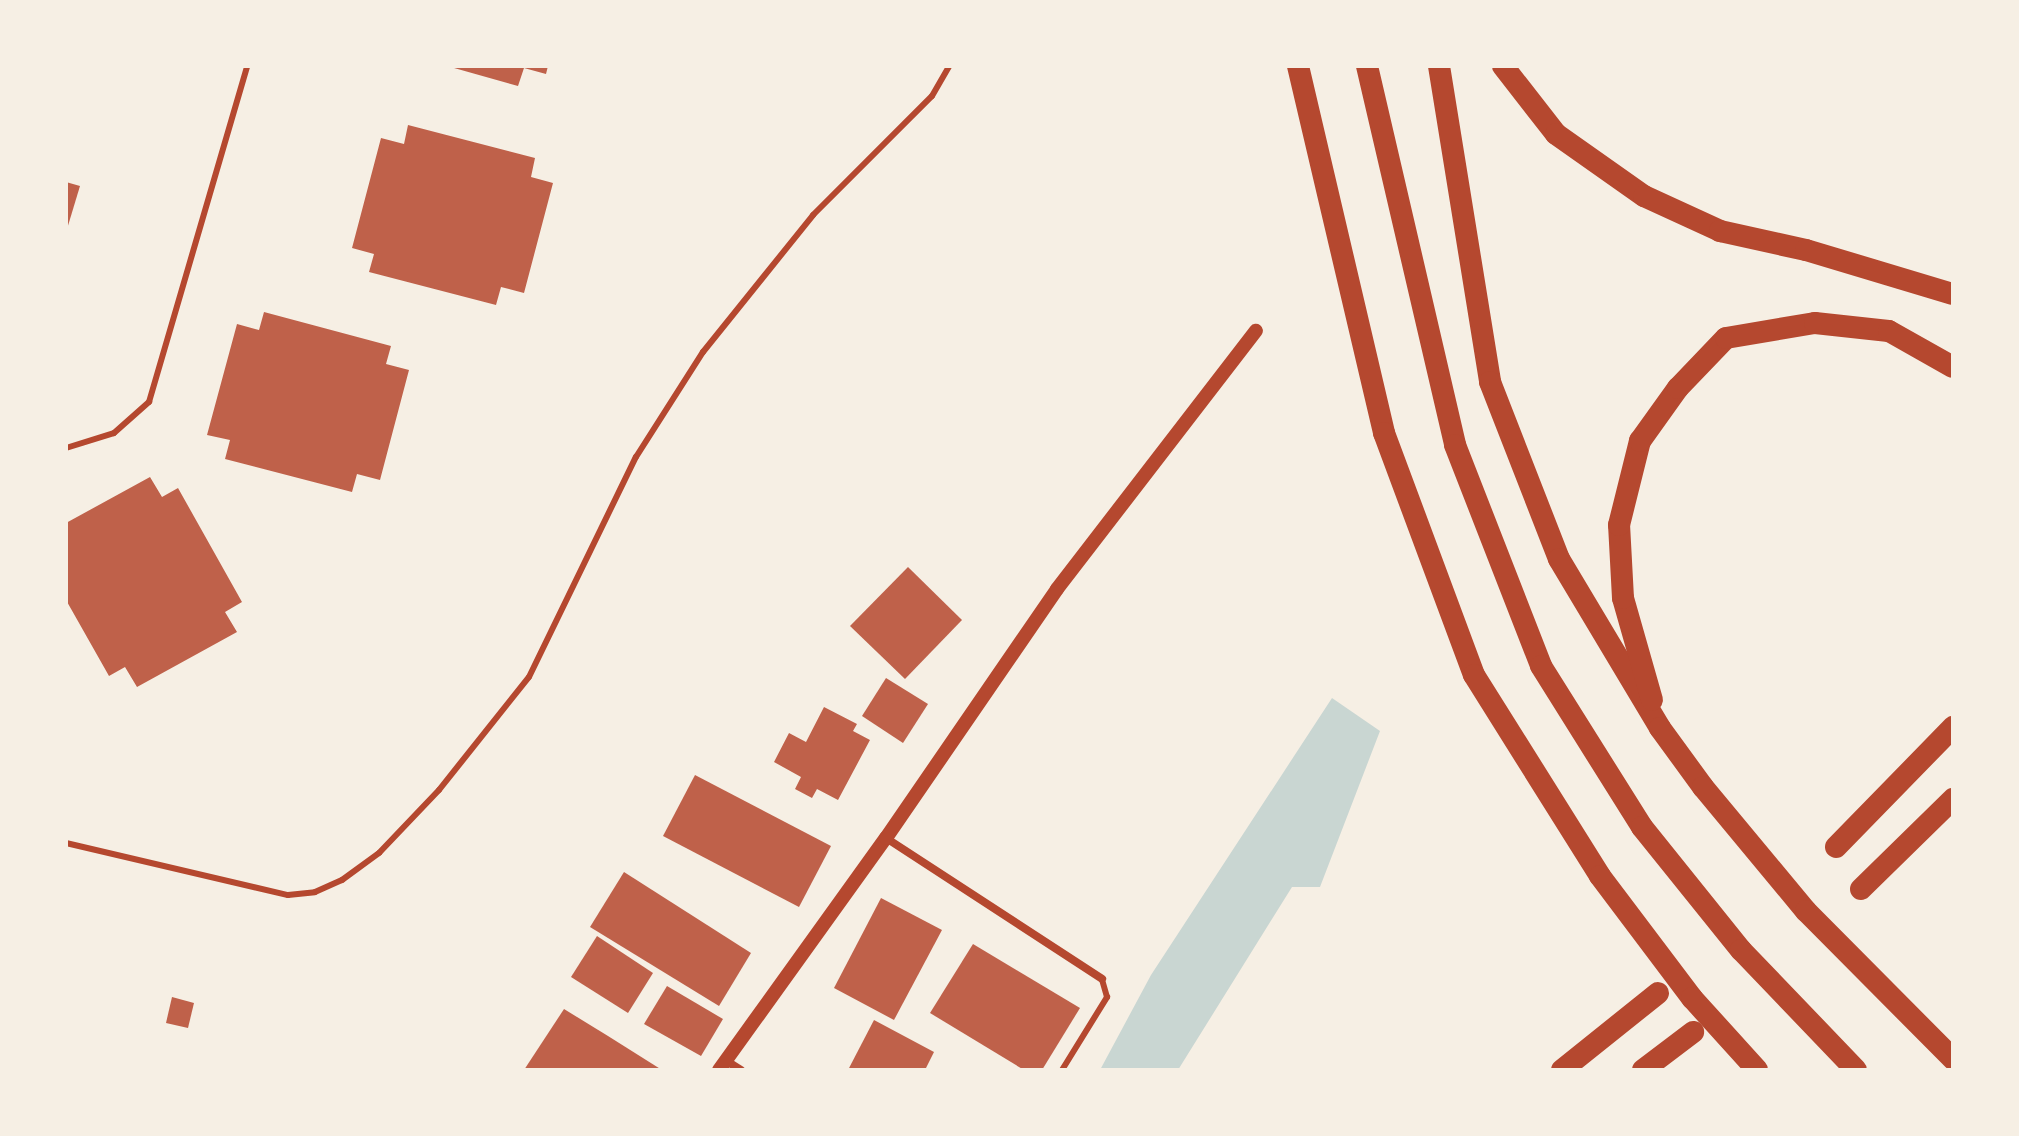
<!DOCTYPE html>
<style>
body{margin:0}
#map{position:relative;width:2019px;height:1136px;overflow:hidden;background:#f6efe4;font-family:Jost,sans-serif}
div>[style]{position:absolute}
.water>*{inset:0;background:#c9d6d2}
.building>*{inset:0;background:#bf614a}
.service>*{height:6px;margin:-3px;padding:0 3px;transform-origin:3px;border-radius:3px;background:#b5482f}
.minor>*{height:8px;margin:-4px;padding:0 4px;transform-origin:4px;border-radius:4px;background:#b5482f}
.tertiary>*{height:14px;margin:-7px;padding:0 7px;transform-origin:7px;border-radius:7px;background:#b5482f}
.trunk>*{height:22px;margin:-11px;padding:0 11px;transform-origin:11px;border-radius:11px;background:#b5482f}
span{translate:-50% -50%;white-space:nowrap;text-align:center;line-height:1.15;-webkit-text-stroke:8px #f6efe4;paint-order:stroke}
.frame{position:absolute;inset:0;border:68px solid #f6efe4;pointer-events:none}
</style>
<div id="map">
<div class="water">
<i style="clip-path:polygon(1332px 698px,1380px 731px,1320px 887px,1292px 887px,1178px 1070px,1100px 1070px,1151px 975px)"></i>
</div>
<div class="building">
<i style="clip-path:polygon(447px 66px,548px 66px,546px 74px,524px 68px,518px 86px)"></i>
<i style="clip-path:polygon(408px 125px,535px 158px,531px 177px,553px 183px,524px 293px,501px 287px,496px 305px,369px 272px,374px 254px,352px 248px,381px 138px,404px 144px)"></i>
<i style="clip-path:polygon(66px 182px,80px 186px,67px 229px,66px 229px)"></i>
<i style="clip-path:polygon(264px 312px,391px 346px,386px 364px,409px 370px,380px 480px,357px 474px,352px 492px,225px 459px,230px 440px,207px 435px,237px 324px,259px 330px)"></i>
<i style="clip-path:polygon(150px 477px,162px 497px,178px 488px,242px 602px,225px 612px,237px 632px,137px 687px,125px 667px,109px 676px,66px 600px,66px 523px)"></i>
<i style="clip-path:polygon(908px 567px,962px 620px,905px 679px,850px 626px)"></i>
<i style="clip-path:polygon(886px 678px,928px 704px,903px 743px,862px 716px)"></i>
<i style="clip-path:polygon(824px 707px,857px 724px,853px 731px,870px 740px,838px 800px,817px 789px,812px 798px,795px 789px,801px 777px,774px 762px,789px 733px,806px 742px)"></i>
<i style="clip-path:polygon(695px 775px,831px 846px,799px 907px,663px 836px)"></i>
<i style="clip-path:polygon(624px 872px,751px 953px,719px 1006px,590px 927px)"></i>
<i style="clip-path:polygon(881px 898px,942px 930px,894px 1020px,834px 988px)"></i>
<i style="clip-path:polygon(597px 936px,653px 973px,628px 1013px,571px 977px)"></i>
<i style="clip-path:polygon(973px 944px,1080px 1008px,1042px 1070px,1024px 1070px,930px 1013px)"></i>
<i style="clip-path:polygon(667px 986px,723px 1019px,701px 1056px,644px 1024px)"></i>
<i style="clip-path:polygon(172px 997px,194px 1003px,188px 1028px,166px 1023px)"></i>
<i style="clip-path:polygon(564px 1009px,608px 1036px,662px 1070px,524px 1070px)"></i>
<i style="clip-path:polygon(874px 1020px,934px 1052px,925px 1070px,848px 1070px)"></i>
</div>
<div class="service">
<i style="left:66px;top:448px;width:50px;rotate:-17.4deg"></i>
<i style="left:114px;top:433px;width:47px;rotate:-41.5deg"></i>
<i style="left:149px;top:402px;width:350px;rotate:-73.7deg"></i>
<i style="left:66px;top:843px;width:228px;rotate:13.2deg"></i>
<i style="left:288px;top:895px;width:27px;rotate:-6deg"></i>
<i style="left:315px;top:892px;width:30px;rotate:-24deg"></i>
<i style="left:342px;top:880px;width:46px;rotate:-36.1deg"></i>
<i style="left:379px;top:853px;width:87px;rotate:-46.4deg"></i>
<i style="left:439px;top:790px;width:144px;rotate:-51.5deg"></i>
<i style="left:529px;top:677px;width:245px;rotate:-64.1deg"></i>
<i style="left:636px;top:457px;width:125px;rotate:-57.5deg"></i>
<i style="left:703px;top:352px;width:176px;rotate:-51.2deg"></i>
<i style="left:813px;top:215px;width:168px;rotate:-45deg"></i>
<i style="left:932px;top:96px;width:34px;rotate:-60deg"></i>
<i style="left:1062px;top:1070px;width:86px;rotate:-58.3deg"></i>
<i style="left:1107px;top:997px;width:19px;rotate:-106deg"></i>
</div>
<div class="minor">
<i style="left:886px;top:838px;width:258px;rotate:33.1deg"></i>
<i style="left:725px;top:1060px;width:19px;rotate:32deg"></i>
</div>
<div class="tertiary">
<i style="left:719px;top:1070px;width:286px;rotate:-54.3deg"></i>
<i style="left:886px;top:838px;width:302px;rotate:-55.5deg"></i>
<i style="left:1057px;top:589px;width:326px;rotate:-52.4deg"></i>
</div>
<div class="trunk">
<i style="left:1298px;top:66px;width:377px;rotate:76.8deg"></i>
<i style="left:1384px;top:433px;width:258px;rotate:69.6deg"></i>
<i style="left:1474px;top:675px;width:237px;rotate:57.9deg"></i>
<i style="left:1600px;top:876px;width:153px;rotate:53deg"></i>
<i style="left:1692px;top:998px;width:97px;rotate:47.9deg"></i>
<i style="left:1367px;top:66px;width:389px;rotate:76.9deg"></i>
<i style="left:1455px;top:445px;width:237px;rotate:68.7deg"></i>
<i style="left:1541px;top:666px;width:190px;rotate:57.9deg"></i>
<i style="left:1642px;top:827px;width:158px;rotate:51.2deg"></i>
<i style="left:1741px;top:950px;width:166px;rotate:46.2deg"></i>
<i style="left:1439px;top:66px;width:320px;rotate:80.8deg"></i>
<i style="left:1490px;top:382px;width:190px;rotate:68.7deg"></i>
<i style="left:1559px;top:559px;width:197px;rotate:59.1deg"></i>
<i style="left:1660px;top:728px;width:73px;rotate:53.9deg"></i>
<i style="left:1703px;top:787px;width:161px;rotate:50.3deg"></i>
<i style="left:1806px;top:911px;width:209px;rotate:45.2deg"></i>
<i style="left:1503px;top:66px;width:86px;rotate:52.1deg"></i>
<i style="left:1556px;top:134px;width:108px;rotate:35.2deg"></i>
<i style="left:1644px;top:196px;width:84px;rotate:24.7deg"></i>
<i style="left:1720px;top:231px;width:88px;rotate:12.5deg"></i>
<i style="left:1806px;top:250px;width:153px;rotate:16.7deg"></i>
<i style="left:1652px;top:700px;width:106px;rotate:-105.9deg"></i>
<i style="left:1623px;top:598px;width:73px;rotate:-93.1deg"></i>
<i style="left:1619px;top:525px;width:87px;rotate:-76deg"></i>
<i style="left:1640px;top:441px;width:65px;rotate:-54.4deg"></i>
<i style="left:1678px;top:388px;width:69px;rotate:-46.2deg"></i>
<i style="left:1726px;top:338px;width:90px;rotate:-9.6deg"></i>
<i style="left:1815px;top:323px;width:74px;rotate:6.2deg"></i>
<i style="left:1889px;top:331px;width:73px;rotate:29.4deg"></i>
<i style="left:1836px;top:847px;width:168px;rotate:-45.7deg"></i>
<i style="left:1861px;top:889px;width:129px;rotate:-44.4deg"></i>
<i style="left:1562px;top:1070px;width:123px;rotate:-38.7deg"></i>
<i style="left:1643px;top:1070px;width:63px;rotate:-37.2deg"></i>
</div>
<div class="frame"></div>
</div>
